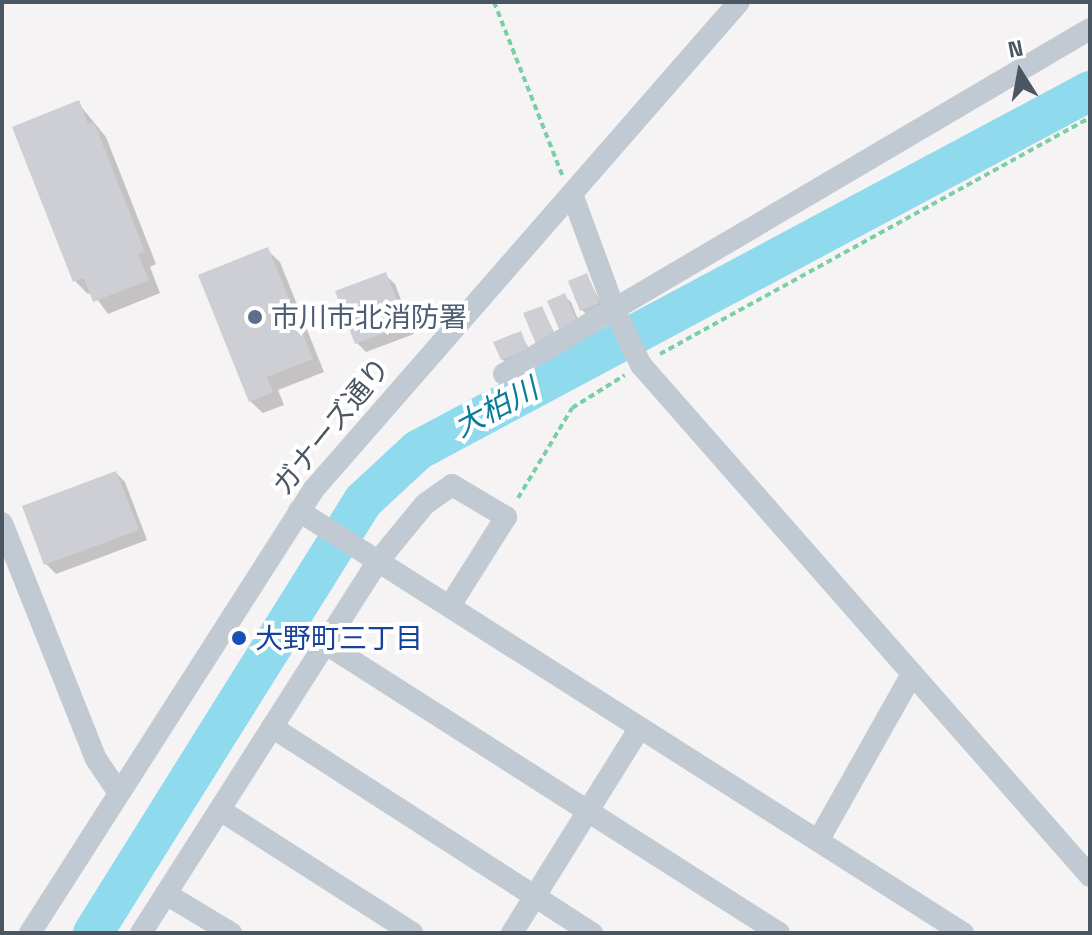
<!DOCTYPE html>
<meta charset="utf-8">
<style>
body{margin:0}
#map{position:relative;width:1092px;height:935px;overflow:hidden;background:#f5f3f3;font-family:"Space Grotesk","Noto Sans JP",sans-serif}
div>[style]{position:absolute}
.shadow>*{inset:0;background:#0003}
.river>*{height:40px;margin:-20px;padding:0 20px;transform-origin:20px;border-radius:20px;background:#90daee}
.building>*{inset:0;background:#cdcfd5}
.path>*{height:4px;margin-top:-2px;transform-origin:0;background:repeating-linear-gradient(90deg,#7ad0a6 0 6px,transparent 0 10px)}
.minor>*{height:22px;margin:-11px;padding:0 11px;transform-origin:11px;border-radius:11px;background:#c1cad2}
.dots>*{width:22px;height:22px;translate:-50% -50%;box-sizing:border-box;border:4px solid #fff;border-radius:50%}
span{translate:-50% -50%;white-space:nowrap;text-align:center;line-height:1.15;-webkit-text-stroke:8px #fff;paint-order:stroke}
.service-label{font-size:28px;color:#4e5e75}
.left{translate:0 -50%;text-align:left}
.street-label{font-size:28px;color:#4a5661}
.transit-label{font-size:28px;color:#164399}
.water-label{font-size:30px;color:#0c7c9b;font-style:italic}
.frame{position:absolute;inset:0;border:4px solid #4a5661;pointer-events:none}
.north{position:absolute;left:980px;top:32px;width:80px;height:80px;-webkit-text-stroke:6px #fff;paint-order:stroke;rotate:349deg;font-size:22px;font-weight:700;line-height:32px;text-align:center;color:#4a5661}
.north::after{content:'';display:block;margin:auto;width:28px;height:36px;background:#4a5661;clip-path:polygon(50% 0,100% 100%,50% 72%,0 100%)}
</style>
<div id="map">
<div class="shadow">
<i style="clip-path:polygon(78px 103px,106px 137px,156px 264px,150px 267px,160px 293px,108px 314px,92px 292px,88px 294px,75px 281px)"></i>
<i style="clip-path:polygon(267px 250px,280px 262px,324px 372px,278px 390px,284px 405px,263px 413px,250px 401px)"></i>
<i style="clip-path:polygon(385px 275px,395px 284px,414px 334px,366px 352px,357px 343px)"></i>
<i style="clip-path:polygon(587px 276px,604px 309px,588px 316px,582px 310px)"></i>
<i style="clip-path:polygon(564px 296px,571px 302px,581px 327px,561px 327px)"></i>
<i style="clip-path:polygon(542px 308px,559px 342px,543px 349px)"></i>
<i style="clip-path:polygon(520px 333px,533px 355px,508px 365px,502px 359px)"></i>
<i style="clip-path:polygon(116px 473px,125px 482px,147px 540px,56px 574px,46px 564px,25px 507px)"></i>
</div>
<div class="river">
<i style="left:93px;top:933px;width:509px;rotate:-57.99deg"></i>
<i style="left:363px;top:501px;width:75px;rotate:-42.8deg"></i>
<i style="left:418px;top:450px;width:762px;rotate:-28.11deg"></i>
</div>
<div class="building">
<i style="clip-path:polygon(79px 100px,88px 124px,94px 122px,145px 252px,138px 254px,149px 280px,93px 302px,84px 278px,73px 282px,12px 127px)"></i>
<i style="clip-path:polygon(268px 247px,313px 359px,267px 377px,273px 392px,249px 402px,198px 275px)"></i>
<i style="clip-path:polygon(386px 272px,406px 325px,355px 344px,335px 291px)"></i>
<i style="clip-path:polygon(587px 273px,599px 303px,580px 311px,568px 281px)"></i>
<i style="clip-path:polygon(565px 293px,577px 321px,559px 329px,547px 301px)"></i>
<i style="clip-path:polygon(542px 306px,555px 336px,536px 344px,523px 313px)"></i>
<i style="clip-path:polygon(521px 331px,528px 349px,501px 360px,493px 342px)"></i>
<i style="clip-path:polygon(116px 471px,139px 530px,44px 565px,22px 506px)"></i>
</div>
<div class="path">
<i style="left:494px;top:2px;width:186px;rotate:68.5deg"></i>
<i style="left:660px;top:354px;width:491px;rotate:-28.8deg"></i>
<i style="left:518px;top:498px;width:105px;rotate:-59deg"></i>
<i style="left:572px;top:408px;width:62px;rotate:-31.9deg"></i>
</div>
<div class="minor">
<i style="left:572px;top:194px;width:125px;rotate:69.8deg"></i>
<i style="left:615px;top:311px;width:60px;rotate:64.3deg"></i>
<i style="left:641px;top:365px;width:680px;rotate:48.7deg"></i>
<i style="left:504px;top:374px;width:680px;rotate:-30.49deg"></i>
<i style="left:299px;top:511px;width:787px;rotate:32.44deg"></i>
<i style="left:2px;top:523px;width:254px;rotate:68.3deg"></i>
<i style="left:96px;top:759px;width:40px;rotate:56deg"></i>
<i style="left:326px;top:644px;width:537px;rotate:32.54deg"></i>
<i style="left:272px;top:727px;width:381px;rotate:32.8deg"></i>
<i style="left:220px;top:810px;width:228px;rotate:32.6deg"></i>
<i style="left:818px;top:841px;width:192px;rotate:-60.6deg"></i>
<i style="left:166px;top:894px;width:76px;rotate:31deg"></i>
<i style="left:30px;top:933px;width:527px;rotate:-57.4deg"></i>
<i style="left:314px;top:489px;width:646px;rotate:-48.89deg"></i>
<i style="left:141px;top:933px;width:442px;rotate:-57.5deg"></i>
<i style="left:379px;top:560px;width:72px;rotate:-50.6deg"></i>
<i style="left:425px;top:504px;width:33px;rotate:-35deg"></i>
<i style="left:452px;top:485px;width:63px;rotate:30.7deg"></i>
<i style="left:506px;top:517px;width:103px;rotate:122.3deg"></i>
<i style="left:512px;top:933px;width:240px;rotate:-58.1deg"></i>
</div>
<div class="dots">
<i style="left:255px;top:317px;background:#5c6f8a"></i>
<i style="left:239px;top:638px;background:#1a4fb4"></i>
</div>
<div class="service-label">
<span class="left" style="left:271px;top:317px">市川市北消防署</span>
</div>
<div class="street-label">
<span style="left:331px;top:426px;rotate:-51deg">ガナーズ通り</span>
</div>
<div class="transit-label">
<span class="left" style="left:255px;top:638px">大野町三丁目</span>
</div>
<div class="water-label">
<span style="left:496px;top:408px;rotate:-28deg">大柏川</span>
</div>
<div class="frame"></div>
<div class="north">N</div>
</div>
